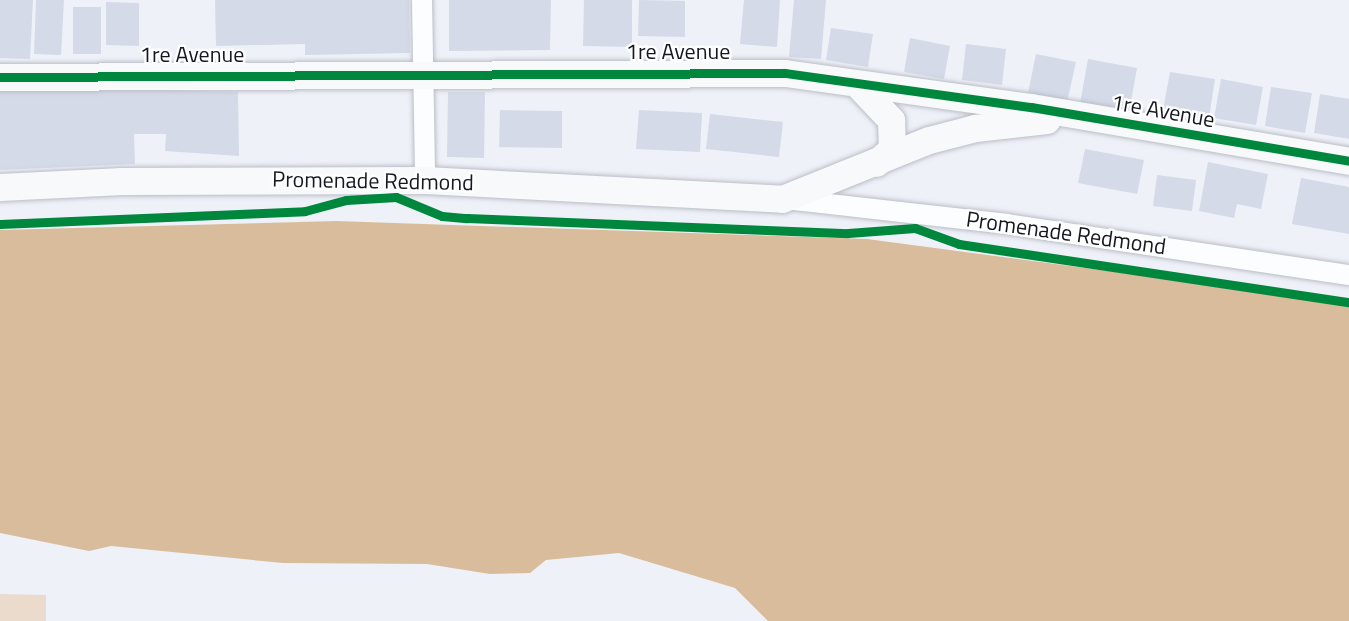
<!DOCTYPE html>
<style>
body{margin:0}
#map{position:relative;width:1349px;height:621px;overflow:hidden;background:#eef1f8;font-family:"Titillium Web",sans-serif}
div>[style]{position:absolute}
.green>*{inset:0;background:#eadbcc}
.water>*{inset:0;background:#d9bc9b}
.building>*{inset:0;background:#d5dae8}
.roads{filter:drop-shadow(0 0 2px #babec6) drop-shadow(0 0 2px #babec6)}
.street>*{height:20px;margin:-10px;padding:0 10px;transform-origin:10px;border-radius:10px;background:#fcfdfe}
.secondary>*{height:27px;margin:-13.5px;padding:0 13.5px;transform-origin:13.5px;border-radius:13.5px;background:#f8f9fb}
.cycleway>*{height:9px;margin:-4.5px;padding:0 4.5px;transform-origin:4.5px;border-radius:4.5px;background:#00873e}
span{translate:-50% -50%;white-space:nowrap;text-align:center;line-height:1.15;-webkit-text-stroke:4.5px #fff;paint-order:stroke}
.street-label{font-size:22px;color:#141821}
</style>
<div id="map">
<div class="green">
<i style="clip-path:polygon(0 594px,46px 595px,46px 621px,0 621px)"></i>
</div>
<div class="water">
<i style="clip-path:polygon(336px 221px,867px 239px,1349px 303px,1349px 621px,768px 621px,735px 588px,619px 553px,546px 560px,530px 573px,490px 574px,427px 564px,283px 563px,111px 546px,89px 551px,0 533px,0 230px)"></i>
</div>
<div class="building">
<i style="clip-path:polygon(0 0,33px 0,30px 59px,0 58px)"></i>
<i style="clip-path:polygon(36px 0,64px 0,61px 55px,34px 54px)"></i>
<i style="clip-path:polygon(215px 0,409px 0,410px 53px,305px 55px,305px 44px,216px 46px)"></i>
<i style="clip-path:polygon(449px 0,551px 0,550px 50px,449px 51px)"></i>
<i style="clip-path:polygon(584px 0,632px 0,632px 47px,583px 46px)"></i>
<i style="clip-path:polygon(639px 0,685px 1px,685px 37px,638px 36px)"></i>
<i style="clip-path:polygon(744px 0,780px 0,777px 47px,740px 44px)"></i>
<i style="clip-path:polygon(794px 0,826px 0,821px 59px,789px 57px)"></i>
<i style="clip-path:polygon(106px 2px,139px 3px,139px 46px,106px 45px)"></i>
<i style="clip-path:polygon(73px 7px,101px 7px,101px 54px,73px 54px)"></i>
<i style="clip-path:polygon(831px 28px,873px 34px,868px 67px,826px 60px)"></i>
<i style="clip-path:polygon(910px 38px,950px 46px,944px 79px,904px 72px)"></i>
<i style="clip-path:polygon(966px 44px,1006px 49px,1002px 85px,962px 80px)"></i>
<i style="clip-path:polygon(1036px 54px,1076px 62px,1067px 102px,1028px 93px)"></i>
<i style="clip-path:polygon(1088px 59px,1137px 68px,1129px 113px,1080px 104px)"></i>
<i style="clip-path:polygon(1170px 72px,1215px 79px,1209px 118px,1163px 110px)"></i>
<i style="clip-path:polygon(1221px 79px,1263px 87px,1256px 125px,1214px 118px)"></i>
<i style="clip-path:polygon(1271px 87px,1312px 93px,1305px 133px,1265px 126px)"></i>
<i style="clip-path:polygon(75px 88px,238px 92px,239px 156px,165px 151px,166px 134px,134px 134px,135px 164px,0 170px,0 91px)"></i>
<i style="clip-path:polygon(448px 92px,485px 92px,484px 158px,447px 157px)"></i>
<i style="clip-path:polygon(1320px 94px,1349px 99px,1349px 139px,1314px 133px)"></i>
<i style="clip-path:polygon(500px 110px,562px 111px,562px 148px,499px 147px)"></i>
<i style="clip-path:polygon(639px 110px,702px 113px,700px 152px,636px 149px)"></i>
<i style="clip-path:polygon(710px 114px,783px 122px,779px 157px,706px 149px)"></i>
<i style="clip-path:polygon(1085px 149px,1144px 160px,1137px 194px,1078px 183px)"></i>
<i style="clip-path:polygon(1208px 162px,1268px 174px,1261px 209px,1237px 204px,1234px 218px,1199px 211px)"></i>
<i style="clip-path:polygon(1157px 175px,1196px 180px,1192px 211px,1153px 206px)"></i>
<i style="clip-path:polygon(1301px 178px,1349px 187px,1349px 234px,1292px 224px)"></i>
</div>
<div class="roads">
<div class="street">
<i style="left:422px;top:0;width:180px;rotate:89deg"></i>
<i style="left:785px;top:199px;width:223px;rotate:6.4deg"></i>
<i style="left:1007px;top:224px;width:346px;rotate:8.5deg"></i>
</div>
<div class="secondary">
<i style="left:0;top:77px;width:785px;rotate:-0.29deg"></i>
<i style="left:785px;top:73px;width:248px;rotate:7.9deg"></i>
<i style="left:1031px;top:107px;width:323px;rotate:9.6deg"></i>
<i style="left:857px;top:84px;width:50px;rotate:46.6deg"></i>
<i style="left:891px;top:120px;width:29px;rotate:88deg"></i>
<i style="left:892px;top:149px;width:21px;rotate:139deg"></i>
<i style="left:0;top:187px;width:122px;rotate:-2.8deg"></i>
<i style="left:122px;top:181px;width:303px;rotate:-0.2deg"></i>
<i style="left:425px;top:180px;width:358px;rotate:3deg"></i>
<i style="left:782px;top:199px;width:158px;rotate:-21.9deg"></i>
<i style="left:929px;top:140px;width:48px;rotate:-14.6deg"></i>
<i style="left:975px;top:128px;width:72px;rotate:-6.3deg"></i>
</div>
</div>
<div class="cycleway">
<i style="left:0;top:77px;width:785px;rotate:-0.29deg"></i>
<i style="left:785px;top:73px;width:248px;rotate:7.9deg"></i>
<i style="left:1031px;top:107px;width:323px;rotate:9.6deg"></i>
<i style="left:0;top:224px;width:305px;rotate:-2.4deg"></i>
<i style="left:305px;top:211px;width:42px;rotate:-15deg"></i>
<i style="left:346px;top:200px;width:50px;rotate:-3.4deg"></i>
<i style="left:396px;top:197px;width:50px;rotate:22.4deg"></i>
<i style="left:442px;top:216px;width:25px;rotate:5deg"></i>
<i style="left:467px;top:218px;width:381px;rotate:2.3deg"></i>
<i style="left:848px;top:233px;width:67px;rotate:-4.3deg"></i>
<i style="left:915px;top:228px;width:47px;rotate:20deg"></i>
<i style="left:959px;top:244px;width:394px;rotate:8.5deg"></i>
</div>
<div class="street-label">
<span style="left:678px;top:52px">1re Avenue</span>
<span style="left:192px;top:55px">1re Avenue</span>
<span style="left:1163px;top:111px;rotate:10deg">1re Avenue</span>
<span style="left:373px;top:181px;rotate:1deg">Promenade Redmond</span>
<span style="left:1066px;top:233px;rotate:8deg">Promenade Redmond</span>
</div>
</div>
